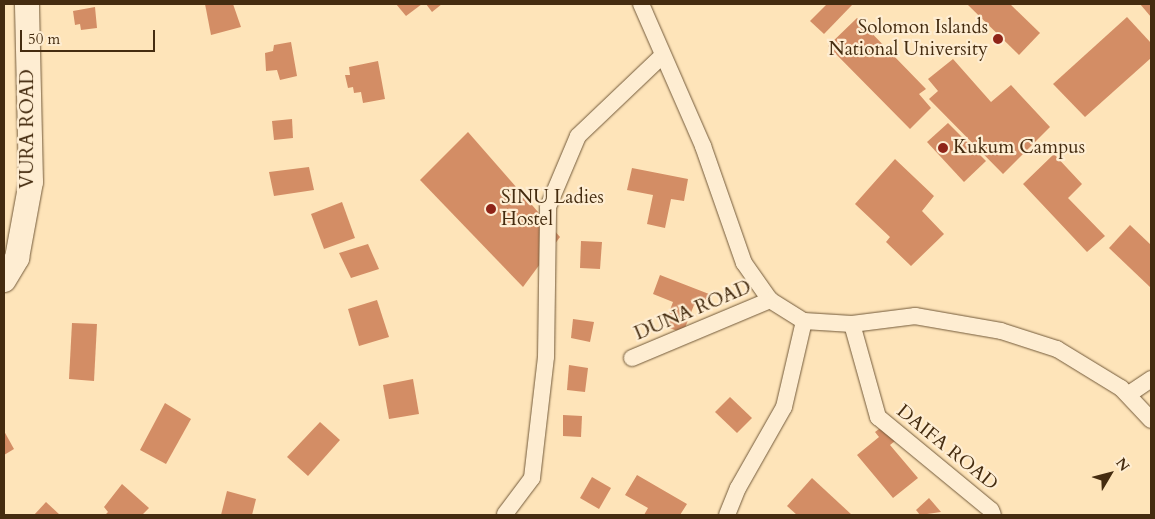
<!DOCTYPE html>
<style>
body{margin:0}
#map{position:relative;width:1155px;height:519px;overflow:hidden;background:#fee4b9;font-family:Cardo,serif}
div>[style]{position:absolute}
.building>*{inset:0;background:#d38d65}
.roads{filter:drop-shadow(0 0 1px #735a3a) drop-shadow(0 0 1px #735a3a)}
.street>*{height:16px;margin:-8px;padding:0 8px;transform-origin:8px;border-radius:8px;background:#feedd2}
.secondary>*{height:24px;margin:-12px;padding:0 12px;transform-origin:12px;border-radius:12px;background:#feedd2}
.dots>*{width:14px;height:14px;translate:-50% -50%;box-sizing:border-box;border:2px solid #feedd2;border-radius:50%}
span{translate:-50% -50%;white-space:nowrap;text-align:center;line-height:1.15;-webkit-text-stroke:4.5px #feedd2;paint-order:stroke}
.poi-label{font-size:19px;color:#452c10}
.right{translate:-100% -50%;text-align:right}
.left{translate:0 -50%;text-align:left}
.street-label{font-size:19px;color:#452c10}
.frame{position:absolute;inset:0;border:5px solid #452c10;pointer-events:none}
.north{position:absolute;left:1085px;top:449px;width:50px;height:50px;-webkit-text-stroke:4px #feedd2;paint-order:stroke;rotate:53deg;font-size:14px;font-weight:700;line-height:20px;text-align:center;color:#452c10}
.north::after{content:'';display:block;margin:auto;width:18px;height:22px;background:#452c10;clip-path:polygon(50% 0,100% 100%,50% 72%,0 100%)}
.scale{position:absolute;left:20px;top:30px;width:135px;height:22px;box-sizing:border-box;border:2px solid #452c10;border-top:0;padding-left:6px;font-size:15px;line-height:18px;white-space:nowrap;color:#452c10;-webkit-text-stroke:4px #feedd2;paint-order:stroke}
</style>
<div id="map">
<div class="building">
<i style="clip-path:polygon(205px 4px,233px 4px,241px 27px,211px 35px)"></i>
<i style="clip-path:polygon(396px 4px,422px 4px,406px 16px)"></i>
<i style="clip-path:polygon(426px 4px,442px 4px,432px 12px)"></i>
<i style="clip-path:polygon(827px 4px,853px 4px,824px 34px,810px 21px)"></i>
<i style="clip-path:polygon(967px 4px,1010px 4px,1040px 33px,1019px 55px)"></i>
<i style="clip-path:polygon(1140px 4px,1151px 4px,1151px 17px)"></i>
<i style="clip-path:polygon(95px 7px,97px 28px,81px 30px,80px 24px,75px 25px,73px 11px)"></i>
<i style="clip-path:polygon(1127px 17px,1151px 43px,1151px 58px,1085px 117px,1053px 84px)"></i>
<i style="clip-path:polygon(857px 18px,926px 89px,919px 94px,931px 108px,910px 129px,828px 46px)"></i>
<i style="clip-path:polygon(291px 42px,297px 76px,280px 80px,277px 70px,266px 71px,265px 53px,273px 51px,274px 45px)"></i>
<i style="clip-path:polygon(953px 59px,991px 102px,1011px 85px,1050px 127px,1003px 174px,929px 99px,938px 91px,928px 79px)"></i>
<i style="clip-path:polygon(378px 61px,385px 99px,363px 103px,361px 92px,354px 93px,353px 87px,348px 88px,345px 75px,350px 75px,349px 67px)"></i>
<i style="clip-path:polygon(292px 119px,293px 138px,274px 140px,272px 121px)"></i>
<i style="clip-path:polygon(948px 123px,986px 161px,964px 182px,927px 142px)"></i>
<i style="clip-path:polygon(468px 132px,560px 237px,523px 287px,420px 180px)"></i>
<i style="clip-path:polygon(1054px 154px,1082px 184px,1068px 198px,1105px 236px,1087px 252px,1023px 184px)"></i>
<i style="clip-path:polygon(895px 159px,934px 196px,922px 211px,944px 234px,911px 266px,886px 242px,890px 237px,855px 204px)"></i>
<i style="clip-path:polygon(309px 167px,314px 190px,274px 196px,269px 172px)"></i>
<i style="clip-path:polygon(632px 168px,688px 179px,684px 201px,671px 199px,665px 228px,647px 224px,653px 195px,627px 190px)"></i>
<i style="clip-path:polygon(342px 202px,355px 238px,324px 249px,311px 214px)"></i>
<i style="clip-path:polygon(1130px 225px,1151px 245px,1151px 288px,1109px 248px)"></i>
<i style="clip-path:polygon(581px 241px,602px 242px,600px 269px,580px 268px)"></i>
<i style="clip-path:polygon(368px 244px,379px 269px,351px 278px,339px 253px)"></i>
<i style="clip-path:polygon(660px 275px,709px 294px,704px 309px,694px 305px,683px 333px,664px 326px,673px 302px,653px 294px)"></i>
<i style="clip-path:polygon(377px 300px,389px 337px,359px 346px,348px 309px)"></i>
<i style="clip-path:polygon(573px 319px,594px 322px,590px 342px,571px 338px)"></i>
<i style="clip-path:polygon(72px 323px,97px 324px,94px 381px,69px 379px)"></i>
<i style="clip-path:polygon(569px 365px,588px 368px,585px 392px,567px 390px)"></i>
<i style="clip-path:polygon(413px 379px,419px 414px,389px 419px,383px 385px)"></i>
<i style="clip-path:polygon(730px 397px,752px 418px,737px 433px,715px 412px)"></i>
<i style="clip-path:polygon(165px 403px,191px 419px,166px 464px,140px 450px)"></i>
<i style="clip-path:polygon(563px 415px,582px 416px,581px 437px,563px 436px)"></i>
<i style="clip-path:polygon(320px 422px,340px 440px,308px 476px,287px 457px)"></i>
<i style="clip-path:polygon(883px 426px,895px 441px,890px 445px,918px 478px,893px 498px,857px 455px,879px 437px,875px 432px)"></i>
<i style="clip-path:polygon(4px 431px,14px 449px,4px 455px)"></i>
<i style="clip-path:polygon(637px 475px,687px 504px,680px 515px,644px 515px,648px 508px,625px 495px)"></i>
<i style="clip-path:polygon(592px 477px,611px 488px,599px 509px,580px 498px)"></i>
<i style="clip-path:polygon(812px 478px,852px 515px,797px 515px,787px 506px)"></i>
<i style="clip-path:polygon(122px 484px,149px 508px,142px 515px,105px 515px,108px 512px,104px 507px)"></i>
<i style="clip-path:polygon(227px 491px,256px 499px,252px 515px,221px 515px)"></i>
<i style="clip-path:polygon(929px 498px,941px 512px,920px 515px,916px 510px)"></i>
<i style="clip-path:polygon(46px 502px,60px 515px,34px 515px)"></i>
</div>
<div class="roads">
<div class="street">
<i style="left:641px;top:4px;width:155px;rotate:66.4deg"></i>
<i style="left:703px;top:146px;width:124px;rotate:70.7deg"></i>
<i style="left:744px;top:263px;width:45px;rotate:54.9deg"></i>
<i style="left:770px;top:300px;width:40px;rotate:32deg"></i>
<i style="left:804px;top:321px;width:48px;rotate:3.6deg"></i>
<i style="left:852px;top:324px;width:64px;rotate:-7.2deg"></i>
<i style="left:915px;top:316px;width:87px;rotate:9.9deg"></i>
<i style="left:1001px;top:331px;width:59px;rotate:17.8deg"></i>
<i style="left:1057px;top:349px;width:75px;rotate:31.4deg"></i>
<i style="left:1121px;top:388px;width:44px;rotate:46.8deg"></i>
<i style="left:852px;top:324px;width:97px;rotate:74.4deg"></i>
<i style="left:878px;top:417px;width:146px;rotate:39.5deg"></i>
<i style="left:991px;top:510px;width:5px;rotate:68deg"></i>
<i style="left:632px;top:358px;width:150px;rotate:-22.8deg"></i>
<i style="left:1129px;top:394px;width:27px;rotate:-34deg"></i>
<i style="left:505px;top:514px;width:45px;rotate:-53.1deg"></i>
<i style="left:532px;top:478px;width:122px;rotate:-83.4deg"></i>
<i style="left:546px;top:357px;width:150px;rotate:-89.2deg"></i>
<i style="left:548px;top:207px;width:77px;rotate:-67.1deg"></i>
<i style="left:578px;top:136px;width:116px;rotate:-43.6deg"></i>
<i style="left:727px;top:515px;width:29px;rotate:-68deg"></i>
<i style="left:738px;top:488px;width:93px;rotate:-60.4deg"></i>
<i style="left:784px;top:407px;width:88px;rotate:-76.9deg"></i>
</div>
<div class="secondary">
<i style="left:4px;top:280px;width:26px;rotate:-59deg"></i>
<i style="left:17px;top:258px;width:77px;rotate:-79.6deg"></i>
<i style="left:31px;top:182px;width:178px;rotate:-91.3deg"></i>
</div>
</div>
<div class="dots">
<i style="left:998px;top:39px;background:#8f2418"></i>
<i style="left:943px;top:148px;background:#8f2418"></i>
<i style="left:491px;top:209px;background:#8f2418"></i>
</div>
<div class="poi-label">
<span class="right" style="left:988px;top:39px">Solomon Islands<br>National University</span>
<span class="left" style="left:953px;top:148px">Kukum Campus</span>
<span class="left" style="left:501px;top:209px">SINU Ladies<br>Hostel</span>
</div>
<div class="street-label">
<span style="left:28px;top:129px;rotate:-90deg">VURA ROAD</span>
<span style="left:693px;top:311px;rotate:-23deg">DUNA ROAD</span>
<span style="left:947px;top:448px;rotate:39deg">DAIFA ROAD</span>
</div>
<div class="frame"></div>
<div class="north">N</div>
<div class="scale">50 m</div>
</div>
